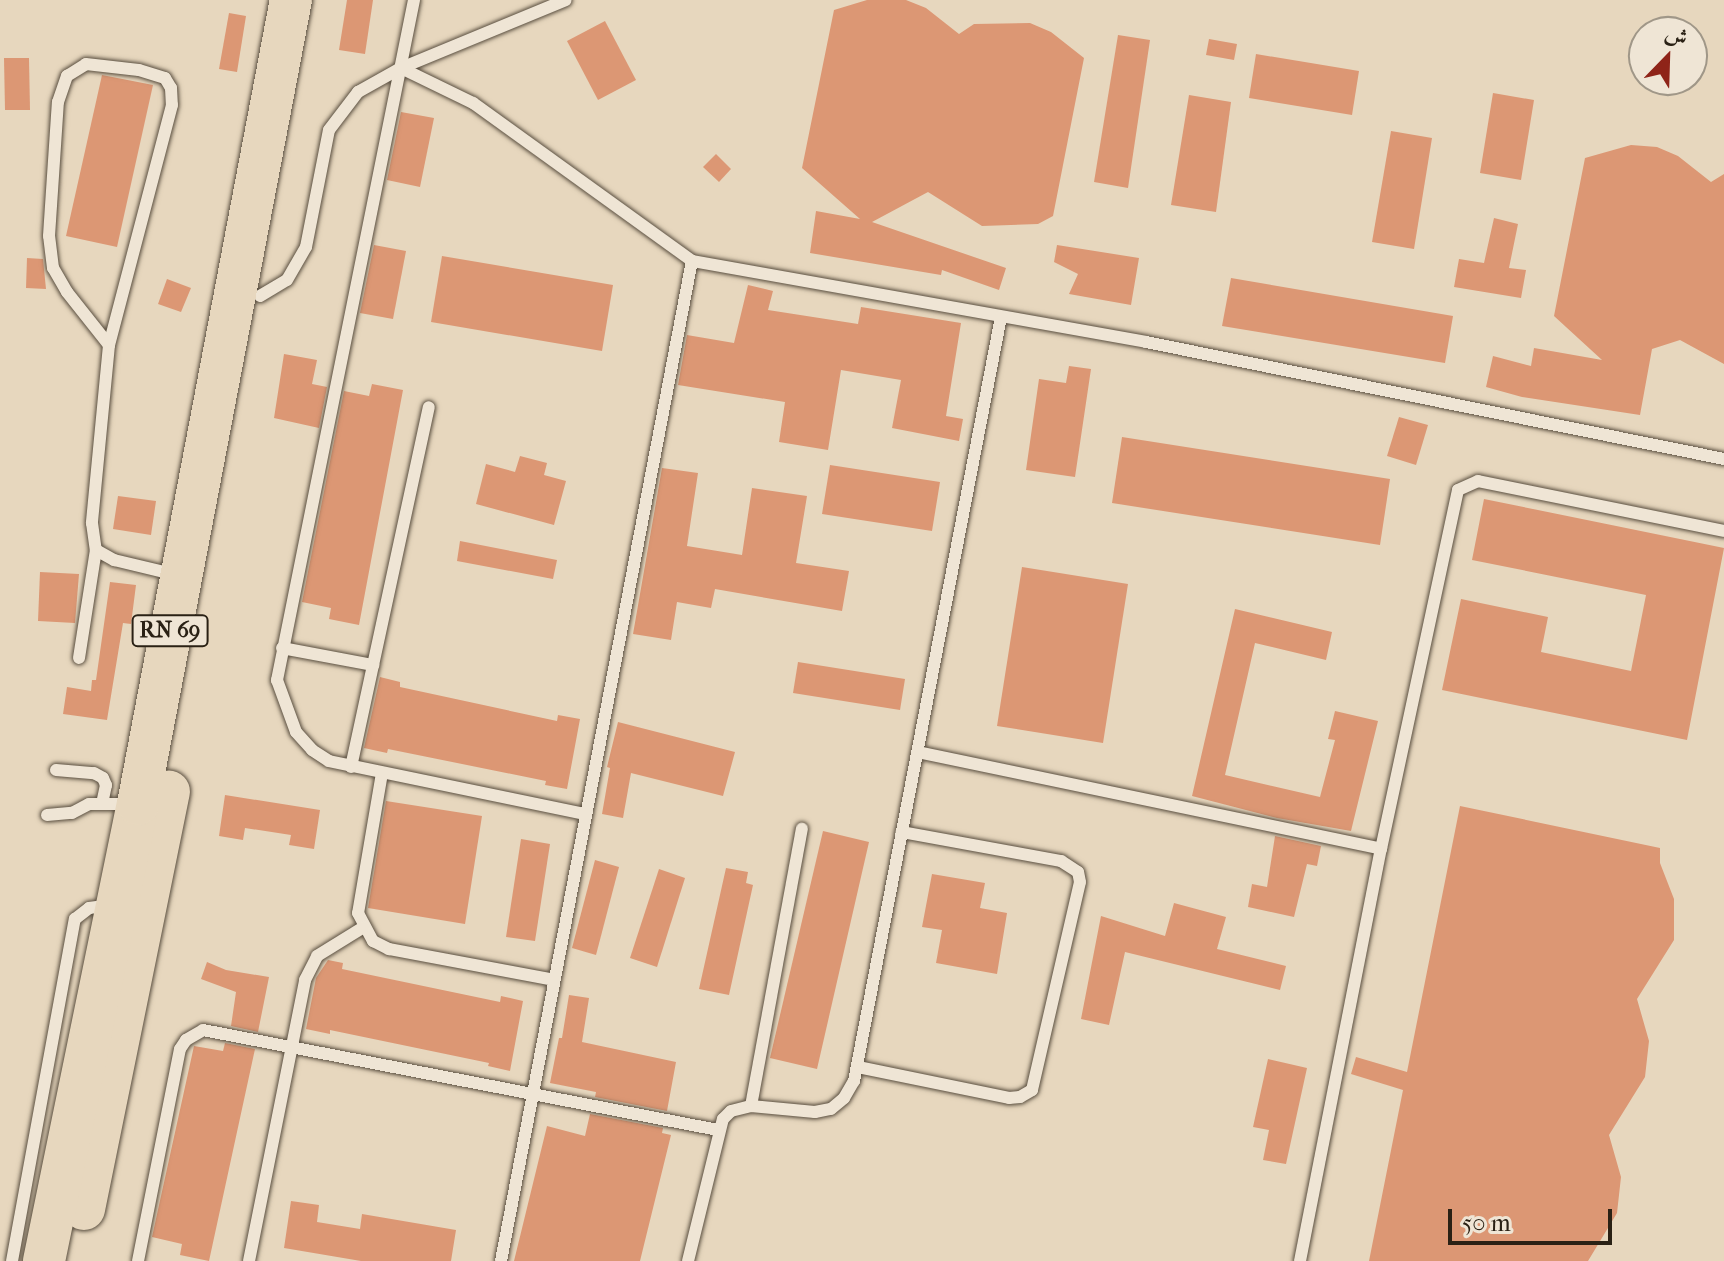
<!DOCTYPE html>
<meta charset="utf-8">
<style>
body{margin:0}
#map{position:relative;width:1724px;height:1261px;overflow:hidden;background:#e7d7be;font-family:"IM FELL French Canon",Amiri,serif}
div>[style]{position:absolute}
.building>*{inset:0;background:#dc9774}
.roads{filter:drop-shadow(0 0 2px #594e3f) drop-shadow(0 0 2px #594e3f)}
.service>*{height:12px;margin:-6px;padding:0 6px;transform-origin:6px;border-radius:6px;background:#efe5d5}
.trunk>*{height:42px;margin:-21px;padding:0 21px;transform-origin:21px;border-radius:21px;background:#e7d7be}
span{translate:-50% -50%;white-space:nowrap;text-align:center;line-height:1.15;-webkit-text-stroke:8px #efe5d5;paint-order:stroke}
.shield-label span{padding:2px 6px;background:#efe5d5;border:2px solid;border-radius:6px;-webkit-text-stroke-width:0}
.shield-label{font-size:22px;color:#2a2115;font-weight:700}
.north{position:absolute;left:1628px;top:16px;width:80px;height:80px;box-sizing:border-box;background:#efe5d5;border:2px solid #a09788;border-radius:50%;rotate:23deg;font-size:22px;font-weight:700;line-height:32px;text-align:center;color:#2a2115}
.north::after{content:'';display:block;margin:auto;width:28px;height:36px;background:#8f2418;clip-path:polygon(50% 0,100% 100%,50% 72%,0 100%)}
.scale{position:absolute;left:1448px;top:1209px;width:164px;height:36px;box-sizing:border-box;border:4px solid #2a2115;border-top:0;padding-left:10px;font-size:24px;line-height:28px;white-space:nowrap;color:#2a2115;-webkit-text-stroke:6px #efe5d5;paint-order:stroke}
</style>
<div id="map">
<div class="building">
<i style="clip-path:polygon(347px 0,373px 0,365px 54px,339px 50px)"></i>
<i style="clip-path:polygon(867px 0,906px 0,926px 8px,959px 34px,974px 24px,1030px 23px,1051px 32px,1084px 58px,1053px 216px,1038px 224px,982px 226px,928px 192px,872px 222px,1006px 268px,999px 290px,942px 270px,941px 275px,810px 253px,816px 211px,860px 219px,802px 168px,834px 10px)"></i>
<i style="clip-path:polygon(229px 13px,246px 16px,237px 72px,219px 69px)"></i>
<i style="clip-path:polygon(605px 21px,636px 80px,598px 100px,567px 41px)"></i>
<i style="clip-path:polygon(1118px 35px,1150px 40px,1128px 188px,1094px 182px)"></i>
<i style="clip-path:polygon(1209px 39px,1237px 44px,1234px 60px,1206px 55px)"></i>
<i style="clip-path:polygon(1256px 54px,1359px 71px,1352px 115px,1249px 98px)"></i>
<i style="clip-path:polygon(4px 58px,29px 58px,30px 110px,5px 110px)"></i>
<i style="clip-path:polygon(102px 75px,153px 85px,117px 247px,66px 236px)"></i>
<i style="clip-path:polygon(1493px 93px,1534px 100px,1521px 180px,1480px 173px)"></i>
<i style="clip-path:polygon(1189px 95px,1231px 102px,1216px 212px,1171px 205px)"></i>
<i style="clip-path:polygon(401px 112px,434px 118px,420px 187px,387px 180px)"></i>
<i style="clip-path:polygon(1391px 131px,1432px 138px,1414px 249px,1372px 242px)"></i>
<i style="clip-path:polygon(1631px 145px,1657px 147px,1678px 156px,1711px 182px,1724px 174px,1724px 364px,1680px 340px,1652px 349px,1640px 415px,1522px 397px,1486px 387px,1493px 356px,1531px 366px,1534px 348px,1602px 360px,1554px 316px,1585px 158px)"></i>
<i style="clip-path:polygon(716px 154px,731px 169px,719px 182px,703px 167px)"></i>
<i style="clip-path:polygon(1494px 218px,1518px 224px,1509px 268px,1526px 270px,1521px 298px,1454px 287px,1459px 259px,1484px 263px)"></i>
<i style="clip-path:polygon(374px 245px,406px 251px,393px 319px,360px 313px)"></i>
<i style="clip-path:polygon(1057px 245px,1139px 258px,1131px 305px,1069px 294px,1078px 274px,1054px 262px)"></i>
<i style="clip-path:polygon(442px 256px,613px 285px,602px 351px,431px 322px)"></i>
<i style="clip-path:polygon(27px 258px,43px 259px,46px 289px,26px 288px)"></i>
<i style="clip-path:polygon(1231px 278px,1453px 316px,1445px 363px,1222px 326px)"></i>
<i style="clip-path:polygon(167px 279px,191px 288px,181px 312px,158px 304px)"></i>
<i style="clip-path:polygon(748px 285px,773px 291px,768px 310px,858px 324px,861px 307px,961px 323px,946px 416px,963px 419px,959px 441px,892px 428px,901px 380px,841px 370px,828px 450px,779px 442px,785px 402px,678px 385px,687px 335px,734px 343px)"></i>
<i style="clip-path:polygon(284px 354px,317px 360px,312px 384px,327px 387px,319px 428px,274px 418px)"></i>
<i style="clip-path:polygon(1069px 366px,1091px 369px,1075px 477px,1026px 470px,1039px 379px,1066px 383px)"></i>
<i style="clip-path:polygon(372px 384px,403px 390px,359px 625px,329px 619px,331px 608px,302px 602px,344px 391px,369px 396px)"></i>
<i style="clip-path:polygon(1399px 417px,1428px 425px,1416px 465px,1387px 456px)"></i>
<i style="clip-path:polygon(1122px 437px,1390px 479px,1380px 545px,1112px 503px)"></i>
<i style="clip-path:polygon(520px 456px,547px 463px,544px 475px,566px 481px,554px 525px,476px 504px,486px 464px,515px 472px)"></i>
<i style="clip-path:polygon(830px 465px,940px 482px,932px 531px,822px 514px)"></i>
<i style="clip-path:polygon(662px 468px,698px 473px,687px 546px,742px 555px,752px 488px,807px 496px,796px 563px,849px 571px,842px 611px,715px 589px,711px 608px,677px 602px,671px 640px,633px 634px)"></i>
<i style="clip-path:polygon(118px 496px,156px 501px,151px 535px,113px 529px)"></i>
<i style="clip-path:polygon(1484px 499px,1724px 548px,1687px 740px,1442px 690px,1461px 599px,1548px 617px,1541px 652px,1631px 671px,1646px 595px,1472px 560px)"></i>
<i style="clip-path:polygon(460px 541px,557px 560px,553px 579px,457px 561px)"></i>
<i style="clip-path:polygon(1022px 567px,1128px 584px,1103px 743px,997px 726px)"></i>
<i style="clip-path:polygon(40px 572px,79px 574px,75px 623px,38px 621px)"></i>
<i style="clip-path:polygon(110px 582px,136px 585px,131px 624px,123px 623px,107px 720px,63px 714px,67px 687px,91px 691px,92px 680px,96px 680px)"></i>
<i style="clip-path:polygon(1235px 609px,1332px 632px,1326px 660px,1255px 643px,1225px 775px,1320px 797px,1335px 740px,1328px 739px,1335px 711px,1378px 721px,1351px 831px,1277px 818px,1192px 796px)"></i>
<i style="clip-path:polygon(798px 662px,905px 679px,900px 710px,793px 693px)"></i>
<i style="clip-path:polygon(380px 677px,400px 682px,400px 687px,557px 721px,558px 715px,580px 719px,567px 789px,545px 785px,546px 781px,388px 749px,387px 753px,364px 748px)"></i>
<i style="clip-path:polygon(618px 722px,735px 752px,723px 796px,631px 773px,623px 818px,602px 814px,610px 768px,607px 767px)"></i>
<i style="clip-path:polygon(225px 795px,320px 810px,314px 849px,289px 845px,291px 835px,245px 828px,243px 840px,219px 836px)"></i>
<i style="clip-path:polygon(386px 801px,482px 816px,465px 924px,368px 908px)"></i>
<i style="clip-path:polygon(1460px 806px,1660px 848px,1660px 863px,1674px 899px,1674px 940px,1637px 999px,1649px 1041px,1645px 1077px,1609px 1135px,1621px 1177px,1617px 1213px,1588px 1261px,1369px 1261px,1403px 1090px,1351px 1074px,1356px 1057px,1407px 1072px)"></i>
<i style="clip-path:polygon(823px 831px,869px 842px,817px 1069px,770px 1058px)"></i>
<i style="clip-path:polygon(1275px 836px,1321px 846px,1317px 866px,1307px 864px,1294px 917px,1248px 907px,1252px 884px,1267px 887px)"></i>
<i style="clip-path:polygon(521px 839px,550px 844px,535px 941px,506px 937px)"></i>
<i style="clip-path:polygon(595px 860px,619px 867px,596px 955px,572px 948px)"></i>
<i style="clip-path:polygon(726px 868px,748px 872px,746px 883px,753px 885px,729px 995px,699px 989px)"></i>
<i style="clip-path:polygon(659px 869px,685px 878px,657px 967px,630px 958px)"></i>
<i style="clip-path:polygon(932px 874px,985px 883px,980px 908px,1007px 913px,997px 974px,936px 963px,942px 930px,922px 927px)"></i>
<i style="clip-path:polygon(1174px 903px,1226px 917px,1217px 949px,1286px 966px,1280px 990px,1125px 952px,1109px 1025px,1081px 1019px,1101px 916px,1165px 936px)"></i>
<i style="clip-path:polygon(328px 960px,343px 963px,342px 969px,500px 1002px,501px 996px,523px 1001px,510px 1071px,488px 1066px,489px 1063px,330px 1030px,330px 1034px,306px 1029px,316px 978px)"></i>
<i style="clip-path:polygon(207px 962px,226px 970px,269px 977px,258px 1032px,231px 1026px,236px 992px,201px 979px)"></i>
<i style="clip-path:polygon(569px 995px,589px 998px,582px 1042px,676px 1062px,667px 1111px,595px 1097px,596px 1092px,550px 1083px,559px 1038px,562px 1038px)"></i>
<i style="clip-path:polygon(225px 1043px,255px 1049px,209px 1261px,180px 1255px,182px 1244px,152px 1237px,194px 1046px,223px 1051px)"></i>
<i style="clip-path:polygon(1268px 1059px,1307px 1068px,1286px 1164px,1263px 1160px,1269px 1130px,1253px 1127px)"></i>
<i style="clip-path:polygon(590px 1114px,663px 1128px,662px 1133px,671px 1135px,640px 1261px,514px 1261px,547px 1126px,585px 1136px)"></i>
<i style="clip-path:polygon(291px 1201px,319px 1205px,317px 1222px,360px 1229px,362px 1214px,456px 1230px,451px 1261px,361px 1261px,284px 1248px)"></i>
</div>
<div class="roads">
<div class="service">
<i style="left:414px;top:0;width:694px;rotate:101.39deg"></i>
<i style="left:277px;top:680px;width:55px;rotate:69.9deg"></i>
<i style="left:296px;top:732px;width:24px;rotate:48deg"></i>
<i style="left:312px;top:750px;width:20px;rotate:33deg"></i>
<i style="left:329px;top:761px;width:262px;rotate:11.7deg"></i>
<i style="left:401px;top:68px;width:80px;rotate:25.9deg"></i>
<i style="left:473px;top:103px;width:270px;rotate:35.8deg"></i>
<i style="left:692px;top:261px;width:461px;rotate:10.1deg"></i>
<i style="left:1146px;top:342px;width:590px;rotate:11.44deg"></i>
<i style="left:260px;top:296px;width:31px;rotate:-31deg"></i>
<i style="left:287px;top:280px;width:38px;rotate:-60deg"></i>
<i style="left:306px;top:247px;width:119px;rotate:-78.9deg"></i>
<i style="left:329px;top:130px;width:48px;rotate:-52.7deg"></i>
<i style="left:358px;top:92px;width:49px;rotate:-29.2deg"></i>
<i style="left:401px;top:68px;width:178px;rotate:-22.4deg"></i>
<i style="left:109px;top:345px;width:68px;rotate:-128.4deg"></i>
<i style="left:67px;top:292px;width:28px;rotate:-120deg"></i>
<i style="left:53px;top:268px;width:32px;rotate:-97deg"></i>
<i style="left:49px;top:236px;width:134px;rotate:-86.2deg"></i>
<i style="left:58px;top:102px;width:28px;rotate:-71deg"></i>
<i style="left:67px;top:76px;width:22px;rotate:-32deg"></i>
<i style="left:86px;top:64px;width:53px;rotate:6.5deg"></i>
<i style="left:139px;top:70px;width:27px;rotate:17deg"></i>
<i style="left:165px;top:78px;width:12px;rotate:59deg"></i>
<i style="left:171px;top:88px;width:17px;rotate:87deg"></i>
<i style="left:172px;top:105px;width:248px;rotate:104.7deg"></i>
<i style="left:109px;top:345px;width:179px;rotate:95.5deg"></i>
<i style="left:92px;top:523px;width:27px;rotate:82deg"></i>
<i style="left:96px;top:550px;width:21px;rotate:29deg"></i>
<i style="left:114px;top:560px;width:65px;rotate:13.4deg"></i>
<i style="left:282px;top:648px;width:93px;rotate:10.6deg"></i>
<i style="left:79px;top:658px;width:109px;rotate:-81.1deg"></i>
<i style="left:918px;top:752px;width:473px;rotate:11.8deg"></i>
<i style="left:351px;top:767px;width:368px;rotate:-77.8deg"></i>
<i style="left:56px;top:770px;width:38px;rotate:5deg"></i>
<i style="left:94px;top:773px;width:10px;rotate:29deg"></i>
<i style="left:103px;top:778px;width:8px;rotate:67deg"></i>
<i style="left:106px;top:785px;width:19px;rotate:102deg"></i>
<i style="left:382px;top:773px;width:142px;rotate:99.7deg"></i>
<i style="left:358px;top:913px;width:32px;rotate:62deg"></i>
<i style="left:373px;top:941px;width:18px;rotate:27deg"></i>
<i style="left:389px;top:949px;width:168px;rotate:10.6deg"></i>
<i style="left:47px;top:815px;width:25px;rotate:-5deg"></i>
<i style="left:72px;top:813px;width:19px;rotate:-28deg"></i>
<i style="left:89px;top:804px;width:42px"></i>
<i style="left:858px;top:1067px;width:154px;rotate:11.6deg"></i>
<i style="left:1009px;top:1098px;width:11px;rotate:-5deg"></i>
<i style="left:1020px;top:1097px;width:14px;rotate:-30deg"></i>
<i style="left:1032px;top:1090px;width:213px;rotate:-77deg"></i>
<i style="left:1080px;top:882px;width:10px;rotate:-101deg"></i>
<i style="left:1078px;top:872px;width:20px;rotate:-147deg"></i>
<i style="left:1061px;top:861px;width:162px;rotate:-169.7deg"></i>
<i style="left:751px;top:1106px;width:282px;rotate:-79.6deg"></i>
<i style="left:12px;top:1261px;width:348px;rotate:-79.6deg"></i>
<i style="left:75px;top:919px;width:18px;rotate:-38deg"></i>
<i style="left:89px;top:908px;width:21px;rotate:-8deg"></i>
<i style="left:138px;top:1261px;width:216px;rotate:-78.8deg"></i>
<i style="left:180px;top:1049px;width:11px;rotate:-56deg"></i>
<i style="left:186px;top:1040px;width:20px;rotate:-30deg"></i>
<i style="left:203px;top:1030px;width:525px;rotate:10.99deg"></i>
<i style="left:249px;top:1261px;width:287px;rotate:-78.7deg"></i>
<i style="left:305px;top:980px;width:27px;rotate:-63deg"></i>
<i style="left:317px;top:956px;width:55px;rotate:-31.7deg"></i>
<i style="left:501px;top:1261px;width:1018px;rotate:-79.19deg"></i>
<i style="left:688px;top:1261px;width:146px;rotate:-76.2deg"></i>
<i style="left:723px;top:1119px;width:11px;rotate:-45deg"></i>
<i style="left:731px;top:1111px;width:21px;rotate:-14deg"></i>
<i style="left:751px;top:1106px;width:64px;rotate:5.4deg"></i>
<i style="left:815px;top:1112px;width:16px;rotate:-11deg"></i>
<i style="left:831px;top:1109px;width:17px;rotate:-40deg"></i>
<i style="left:844px;top:1098px;width:20px;rotate:-60deg"></i>
<i style="left:854px;top:1081px;width:778px;rotate:-79.11deg"></i>
<i style="left:1300px;top:1261px;width:420px;rotate:-78.9deg"></i>
<i style="left:1381px;top:849px;width:367px;rotate:-77.9deg"></i>
<i style="left:1458px;top:490px;width:22px;rotate:-24deg"></i>
<i style="left:1478px;top:481px;width:251px;rotate:11.5deg"></i>
</div>
<div class="trunk">
<i style="left:84px;top:1209px;width:426px;rotate:-78.5deg"></i>
<i style="left:44px;top:1261px;width:467px;rotate:-78.4deg"></i>
<i style="left:138px;top:804px;width:818px;rotate:-79.23deg"></i>
</div>
</div>
<div class="shield-label">
<span style="left:170px;top:631px">RN 69</span>
</div>
<div class="north">ش</div>
<div class="scale">50 m</div>
</div>
